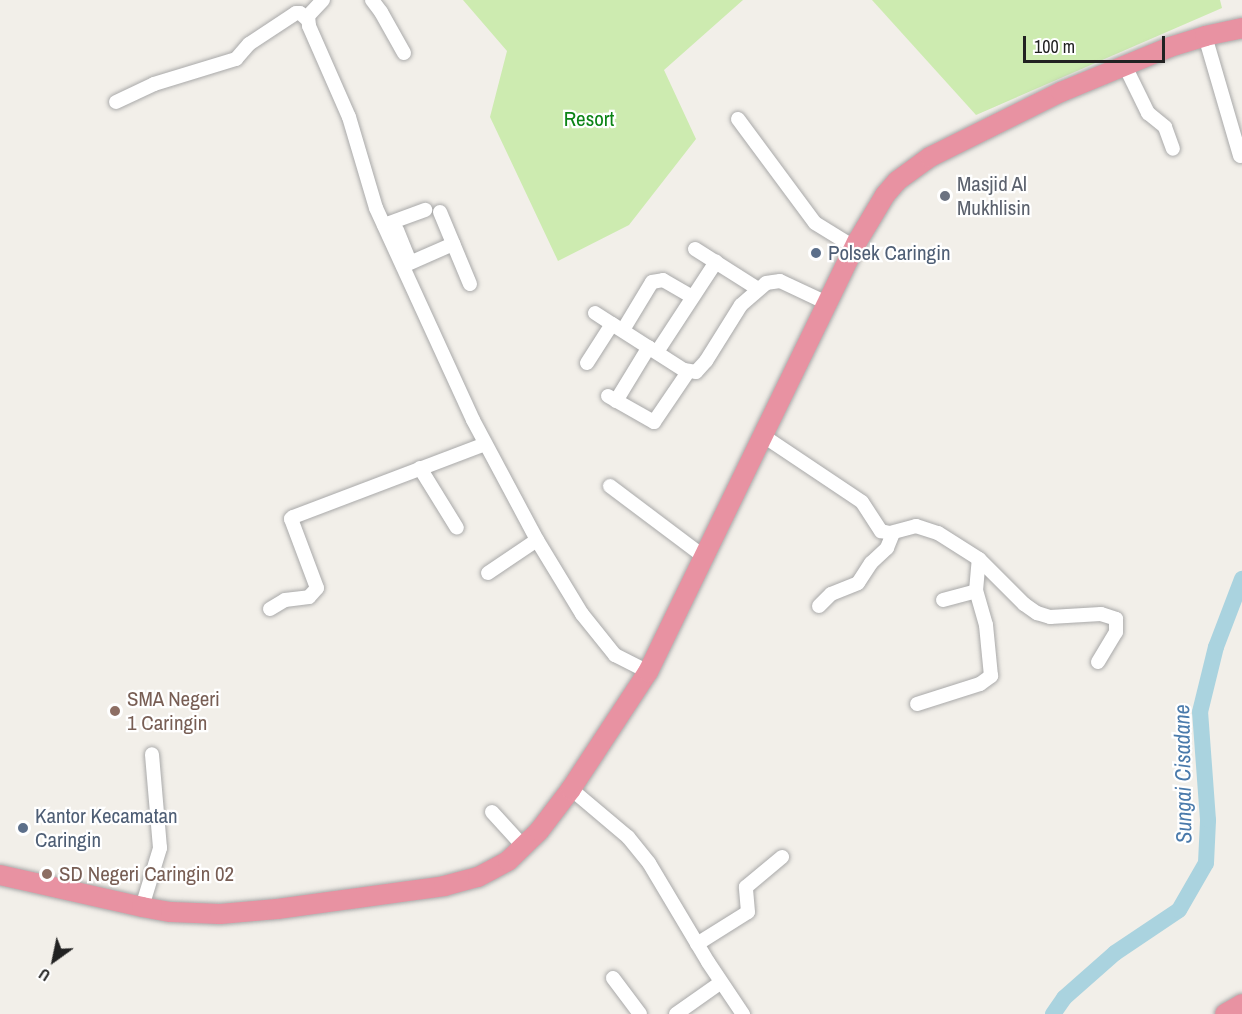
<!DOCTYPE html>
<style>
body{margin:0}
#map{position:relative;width:1242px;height:1014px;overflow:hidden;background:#f2efe9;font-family:"Archivo Narrow",sans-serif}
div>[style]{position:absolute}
.grass>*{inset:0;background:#cdebb0}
.river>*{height:16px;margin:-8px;padding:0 8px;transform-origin:8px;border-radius:8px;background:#aad3df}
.roads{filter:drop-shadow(0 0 2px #a9a9a9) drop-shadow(0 0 2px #a9a9a9)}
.minor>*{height:14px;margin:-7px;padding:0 7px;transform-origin:7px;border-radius:7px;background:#fff}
.highway>*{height:20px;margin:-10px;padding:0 10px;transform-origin:10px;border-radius:10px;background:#e892a2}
.dots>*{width:16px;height:16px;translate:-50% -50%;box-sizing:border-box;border:3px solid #fff;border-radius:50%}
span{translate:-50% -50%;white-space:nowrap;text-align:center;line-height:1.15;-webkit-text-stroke:4.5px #fff;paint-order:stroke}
.park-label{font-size:21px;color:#0c8416}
.worship-label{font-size:21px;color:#5b616d}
.left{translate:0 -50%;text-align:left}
.service-label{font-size:21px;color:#4e5e75}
.education-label{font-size:21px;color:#785e54}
.water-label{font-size:22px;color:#4a7aab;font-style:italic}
.north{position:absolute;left:24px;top:930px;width:60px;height:60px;-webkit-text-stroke:4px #fff;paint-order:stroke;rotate:213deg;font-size:16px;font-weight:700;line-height:24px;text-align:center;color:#222}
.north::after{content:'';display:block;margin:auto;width:21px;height:27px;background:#222;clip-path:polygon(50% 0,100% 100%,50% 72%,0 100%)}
.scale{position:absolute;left:1023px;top:36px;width:142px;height:27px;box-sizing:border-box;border:3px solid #222;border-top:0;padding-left:8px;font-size:18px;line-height:21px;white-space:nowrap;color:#222;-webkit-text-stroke:4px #fff;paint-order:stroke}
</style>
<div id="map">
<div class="grass">
<i style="clip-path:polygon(463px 0,743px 0,664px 70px,696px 139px,629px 225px,558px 261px,490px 117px,507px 51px)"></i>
<i style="clip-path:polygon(872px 0,1220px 0,1222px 8px,976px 115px)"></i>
</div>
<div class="river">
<i style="left:1053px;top:1014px;width:19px;rotate:-55deg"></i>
<i style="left:1064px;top:998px;width:68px;rotate:-41.4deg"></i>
<i style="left:1115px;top:953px;width:77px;rotate:-33.9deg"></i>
<i style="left:1179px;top:910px;width:54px;rotate:-60.1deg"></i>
<i style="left:1206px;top:863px;width:43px;rotate:-87.3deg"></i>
<i style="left:1208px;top:820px;width:108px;rotate:-94.2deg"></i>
<i style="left:1200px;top:712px;width:67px;rotate:-76.2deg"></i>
<i style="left:1216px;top:647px;width:73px;rotate:-69.1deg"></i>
</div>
<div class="roads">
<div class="minor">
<i style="left:323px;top:0;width:22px;rotate:133deg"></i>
<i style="left:308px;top:16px;width:10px;rotate:84deg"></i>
<i style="left:309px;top:26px;width:99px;rotate:66.3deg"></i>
<i style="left:349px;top:117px;width:95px;rotate:73.5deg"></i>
<i style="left:376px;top:208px;width:233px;rotate:65.4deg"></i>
<i style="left:473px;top:420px;width:136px;rotate:61.9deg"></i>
<i style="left:537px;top:540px;width:87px;rotate:58.7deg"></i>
<i style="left:582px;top:614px;width:53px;rotate:51.2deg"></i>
<i style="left:615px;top:655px;width:37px;rotate:27deg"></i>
<i style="left:372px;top:0;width:15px;rotate:53deg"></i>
<i style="left:381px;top:12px;width:47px;rotate:60.7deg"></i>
<i style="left:1205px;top:36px;width:125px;rotate:73.7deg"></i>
<i style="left:1124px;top:64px;width:55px;rotate:63.9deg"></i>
<i style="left:1148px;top:113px;width:22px;rotate:39deg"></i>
<i style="left:1165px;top:127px;width:23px;rotate:70deg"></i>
<i style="left:116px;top:102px;width:42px;rotate:-25.3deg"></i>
<i style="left:154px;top:84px;width:86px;rotate:-17deg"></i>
<i style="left:236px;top:59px;width:20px;rotate:-49deg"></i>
<i style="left:249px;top:44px;width:56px;rotate:-33.4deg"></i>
<i style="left:296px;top:13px;width:4px"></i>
<i style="left:300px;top:13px;width:9px;rotate:41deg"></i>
<i style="left:738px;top:119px;width:129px;rotate:53.5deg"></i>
<i style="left:815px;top:223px;width:46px;rotate:31.6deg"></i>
<i style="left:440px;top:212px;width:78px;rotate:67.4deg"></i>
<i style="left:384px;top:225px;width:44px;rotate:-20.1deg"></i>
<i style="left:397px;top:230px;width:29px;rotate:68deg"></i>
<i style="left:695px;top:249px;width:75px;rotate:32.4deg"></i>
<i style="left:403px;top:266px;width:55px;rotate:-23.7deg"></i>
<i style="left:595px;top:313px;width:20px;rotate:33deg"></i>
<i style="left:623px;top:330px;width:56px;rotate:-58.9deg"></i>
<i style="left:652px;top:282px;width:11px;rotate:-10deg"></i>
<i style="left:663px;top:280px;width:34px;rotate:30deg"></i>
<i style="left:657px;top:352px;width:108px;rotate:-56.8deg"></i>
<i style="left:587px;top:363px;width:46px;rotate:-57.3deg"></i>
<i style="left:612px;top:324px;width:85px;rotate:32.6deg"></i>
<i style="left:684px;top:370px;width:12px;rotate:9deg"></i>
<i style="left:696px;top:372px;width:15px;rotate:-48deg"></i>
<i style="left:706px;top:361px;width:66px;rotate:-58deg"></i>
<i style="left:741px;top:305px;width:33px;rotate:-41deg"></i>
<i style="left:766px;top:283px;width:14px;rotate:-8deg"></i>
<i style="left:780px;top:281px;width:52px;rotate:25.1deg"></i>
<i style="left:608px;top:396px;width:53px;rotate:29.5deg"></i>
<i style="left:654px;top:422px;width:60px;rotate:-55.8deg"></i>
<i style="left:616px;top:401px;width:63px;rotate:-58.6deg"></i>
<i style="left:762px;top:435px;width:120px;rotate:33.8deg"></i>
<i style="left:862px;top:502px;width:35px;rotate:57deg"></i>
<i style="left:881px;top:531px;width:9px;rotate:13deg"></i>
<i style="left:890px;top:533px;width:27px;rotate:-15deg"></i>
<i style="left:916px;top:526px;width:23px;rotate:18deg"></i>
<i style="left:938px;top:533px;width:49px;rotate:32.4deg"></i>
<i style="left:979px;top:559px;width:64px;rotate:45deg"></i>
<i style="left:1024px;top:604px;width:16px;rotate:35deg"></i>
<i style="left:1037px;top:613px;width:14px;rotate:17deg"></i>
<i style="left:1050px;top:617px;width:51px;rotate:-3.4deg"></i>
<i style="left:1101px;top:614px;width:16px;rotate:18deg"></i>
<i style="left:1116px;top:619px;width:13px;rotate:90deg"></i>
<i style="left:1116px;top:632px;width:35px;rotate:121deg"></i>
<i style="left:420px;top:468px;width:70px;rotate:58.3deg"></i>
<i style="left:610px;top:486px;width:116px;rotate:37deg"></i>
<i style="left:488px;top:573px;width:59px;rotate:-34deg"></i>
<i style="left:943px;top:600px;width:34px;rotate:-15deg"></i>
<i style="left:819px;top:606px;width:17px;rotate:-45deg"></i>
<i style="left:831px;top:594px;width:29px;rotate:-22deg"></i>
<i style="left:858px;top:583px;width:24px;rotate:-57deg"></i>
<i style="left:871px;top:563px;width:22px;rotate:-43deg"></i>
<i style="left:887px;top:548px;width:16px;rotate:-68deg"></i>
<i style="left:270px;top:609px;width:17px;rotate:-31deg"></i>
<i style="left:285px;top:600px;width:24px;rotate:-7deg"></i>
<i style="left:309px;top:597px;width:12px;rotate:-48deg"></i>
<i style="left:317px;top:588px;width:74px;rotate:-110.6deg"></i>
<i style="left:291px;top:519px;width:3px;rotate:-45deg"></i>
<i style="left:293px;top:517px;width:205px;rotate:-20.8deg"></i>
<i style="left:917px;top:704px;width:66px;rotate:-17.6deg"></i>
<i style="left:980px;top:684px;width:14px;rotate:-36deg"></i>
<i style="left:991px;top:676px;width:51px;rotate:-95.6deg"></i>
<i style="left:986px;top:625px;width:35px;rotate:-106deg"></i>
<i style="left:976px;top:591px;width:32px;rotate:-85deg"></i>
<i style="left:571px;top:789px;width:75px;rotate:40.1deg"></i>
<i style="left:628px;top:837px;width:33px;rotate:51deg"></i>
<i style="left:649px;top:863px;width:115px;rotate:59.2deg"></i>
<i style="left:708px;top:962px;width:63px;rotate:56.1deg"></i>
<i style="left:492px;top:812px;width:47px;rotate:47.6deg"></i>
<i style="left:142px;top:907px;width:62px;rotate:-73deg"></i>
<i style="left:160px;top:848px;width:94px;rotate:-94.9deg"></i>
<i style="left:697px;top:944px;width:60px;rotate:-32.1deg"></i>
<i style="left:748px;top:912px;width:25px;rotate:-95deg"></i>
<i style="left:746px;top:887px;width:47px;rotate:-39.8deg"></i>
<i style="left:613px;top:978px;width:45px;rotate:53.1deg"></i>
<i style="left:676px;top:1014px;width:54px;rotate:-35.2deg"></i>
</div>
<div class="highway">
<i style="left:0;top:875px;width:146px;rotate:12.7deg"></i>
<i style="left:142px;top:907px;width:29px;rotate:10deg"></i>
<i style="left:171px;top:912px;width:49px;rotate:2.3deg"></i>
<i style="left:220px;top:914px;width:57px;rotate:-5deg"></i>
<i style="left:277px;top:909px;width:169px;rotate:-7.8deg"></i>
<i style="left:444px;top:886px;width:35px;rotate:-15deg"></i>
<i style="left:478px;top:877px;width:34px;rotate:-28deg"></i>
<i style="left:508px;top:861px;width:43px;rotate:-44.1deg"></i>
<i style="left:539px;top:831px;width:53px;rotate:-52.7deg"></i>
<i style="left:571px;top:789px;width:140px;rotate:-56.7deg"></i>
<i style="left:648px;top:672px;width:478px;rotate:-64.1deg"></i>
<i style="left:857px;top:242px;width:55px;rotate:-59.2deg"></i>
<i style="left:885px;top:195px;width:18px;rotate:-49deg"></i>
<i style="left:897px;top:181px;width:41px;rotate:-36deg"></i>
<i style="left:930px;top:157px;width:146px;rotate:-26.4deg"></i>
<i style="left:1061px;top:92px;width:118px;rotate:-22.4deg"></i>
<i style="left:1170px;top:47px;width:37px;rotate:-17deg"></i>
<i style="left:1205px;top:36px;width:38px;rotate:-12deg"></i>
<i style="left:1225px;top:1014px;width:20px;rotate:-30deg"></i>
</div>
</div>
<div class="dots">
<i style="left:945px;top:196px;background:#6b7280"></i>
<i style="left:816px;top:253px;background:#5c6f8a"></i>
<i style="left:115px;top:711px;background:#8d6e63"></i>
<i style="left:23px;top:828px;background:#5c6f8a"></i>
<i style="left:47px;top:874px;background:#8d6e63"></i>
</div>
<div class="park-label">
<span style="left:589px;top:119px">Resort</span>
</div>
<div class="worship-label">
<span class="left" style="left:957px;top:196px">Masjid Al<br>Mukhlisin</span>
</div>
<div class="service-label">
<span class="left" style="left:828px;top:253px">Polsek Caringin</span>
<span class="left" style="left:35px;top:828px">Kantor Kecamatan<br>Caringin</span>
</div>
<div class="education-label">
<span class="left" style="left:127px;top:711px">SMA Negeri<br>1 Caringin</span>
<span class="left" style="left:59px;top:874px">SD Negeri Caringin 02</span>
</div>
<div class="water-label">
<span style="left:1183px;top:774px;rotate:-91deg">Sungai Cisadane</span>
</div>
<div class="north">U</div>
<div class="scale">100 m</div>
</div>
